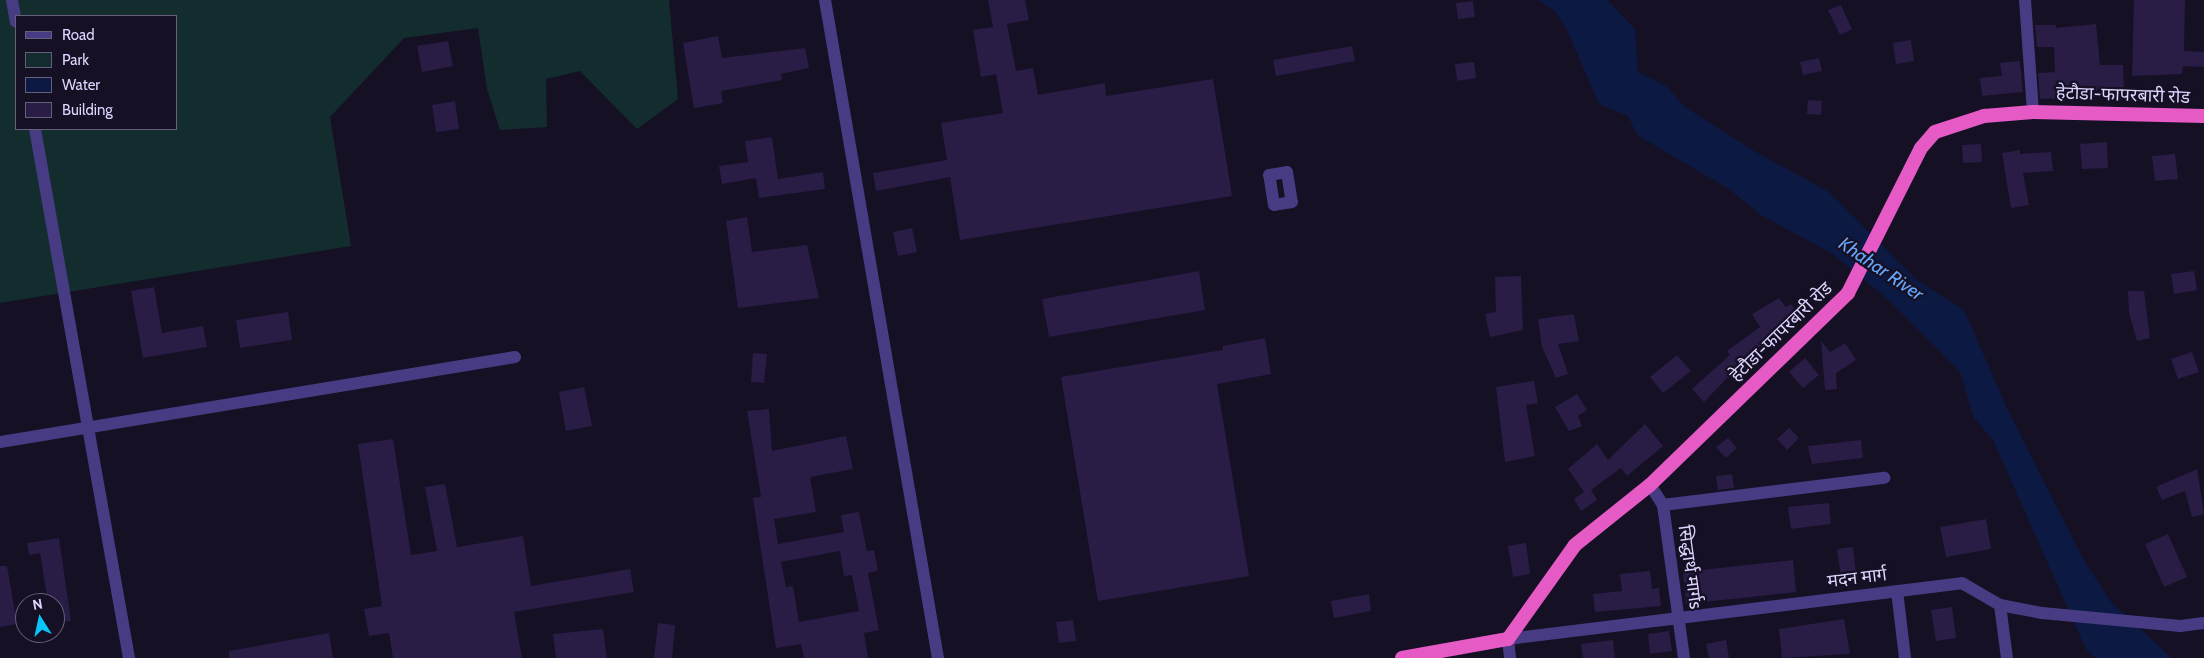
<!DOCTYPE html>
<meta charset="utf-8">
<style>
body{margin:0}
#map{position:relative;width:2204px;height:658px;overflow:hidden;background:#161025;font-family:Cabin,"Noto Sans Devanagari",sans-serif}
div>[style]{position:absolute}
.green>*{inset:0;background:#132d2f}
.water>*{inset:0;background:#0c1942}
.building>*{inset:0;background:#291c45}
.minor>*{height:12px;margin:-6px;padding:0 6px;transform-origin:6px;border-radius:6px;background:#473c83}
.trunk>*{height:14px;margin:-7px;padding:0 7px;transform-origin:7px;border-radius:7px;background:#e65ac6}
span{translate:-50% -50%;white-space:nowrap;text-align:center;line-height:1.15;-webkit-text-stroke:4.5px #161025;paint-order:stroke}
.street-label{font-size:18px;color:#ded5fe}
.water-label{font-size:19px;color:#66a5fa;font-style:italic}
.legend{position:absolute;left:15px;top:15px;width:162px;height:115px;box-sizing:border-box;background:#161025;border:1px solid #665f7c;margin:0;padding:6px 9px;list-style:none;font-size:15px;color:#ded5fe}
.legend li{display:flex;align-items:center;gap:10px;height:25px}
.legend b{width:25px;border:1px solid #665f7c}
.north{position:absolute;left:15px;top:593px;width:50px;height:50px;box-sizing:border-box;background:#161025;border:1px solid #665f7c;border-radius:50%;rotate:350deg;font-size:14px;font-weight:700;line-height:20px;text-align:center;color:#ded5fe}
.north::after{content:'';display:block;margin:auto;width:18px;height:22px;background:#08c4f7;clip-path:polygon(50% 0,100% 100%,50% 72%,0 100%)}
</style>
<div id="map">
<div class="green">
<i style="clip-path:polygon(evenodd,0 0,669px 0,678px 99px,637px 129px,580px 71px,546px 79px,547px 127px,500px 130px,487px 89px,478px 28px,404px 38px,330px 117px,351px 246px,0 303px,0 0,16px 16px,176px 16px,176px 129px,16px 129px,16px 16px)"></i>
</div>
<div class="water">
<i style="clip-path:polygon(1538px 0,1607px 0,1635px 29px,1638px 72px,1666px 86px,1685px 107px,1754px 151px,1829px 192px,1917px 280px,1964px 310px,2006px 406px,2083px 559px,2111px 602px,2172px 658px,2096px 658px,2086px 649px,1993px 440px,1974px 418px,1960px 372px,1892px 303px,1833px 254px,1761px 215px,1729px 189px,1637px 135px,1628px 116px,1599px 104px,1566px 28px,1555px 11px)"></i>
</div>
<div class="building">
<i style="clip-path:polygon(988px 0,1025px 0,1029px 20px,1007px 24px,1016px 71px,1033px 68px,1038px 95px,1105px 83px,1106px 96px,1213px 79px,1232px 196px,960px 240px,950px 177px,876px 191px,873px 173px,947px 160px,941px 123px,1003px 113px,996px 74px,981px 77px,973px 30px,993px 27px)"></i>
<i style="clip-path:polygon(2134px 0,2185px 0,2184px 51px,2204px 52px,2204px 67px,2183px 66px,2182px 74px,2132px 76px)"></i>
<i style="clip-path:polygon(1473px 1px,1475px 17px,1458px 19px,1456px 3px)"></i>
<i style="clip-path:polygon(1841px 5px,1852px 29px,1840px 35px,1828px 10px)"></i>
<i style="clip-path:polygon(2096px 24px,2100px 65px,2123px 65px,2124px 87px,2097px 89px,2097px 97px,2040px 99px,2038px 73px,2055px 72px,2054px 47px,2037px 47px,2035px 25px,2056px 25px,2056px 28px)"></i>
<i style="clip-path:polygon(718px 36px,722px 58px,805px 48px,809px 68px,781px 74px,782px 80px,721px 91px,723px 103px,694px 108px,683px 43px)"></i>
<i style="clip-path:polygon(1911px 40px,1914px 61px,1896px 64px,1893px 43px)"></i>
<i style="clip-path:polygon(448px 41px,453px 66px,422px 72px,417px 46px)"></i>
<i style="clip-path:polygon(1352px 46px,1355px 61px,1276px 76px,1273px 60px)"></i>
<i style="clip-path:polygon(1819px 58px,1822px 71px,1803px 75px,1800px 62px)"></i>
<i style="clip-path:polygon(2020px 61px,2023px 92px,1982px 96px,1980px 78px,2002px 76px,2000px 63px)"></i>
<i style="clip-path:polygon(1474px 62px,1476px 78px,1457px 81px,1455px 64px)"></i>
<i style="clip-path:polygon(1808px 100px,1822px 101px,1821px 115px,1807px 114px)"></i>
<i style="clip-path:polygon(455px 101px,459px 129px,436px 132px,432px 105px)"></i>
<i style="clip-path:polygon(772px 137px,778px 179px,823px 172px,825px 189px,759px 198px,756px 178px,722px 184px,719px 166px,748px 162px,745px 141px)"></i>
<i style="clip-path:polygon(2107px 142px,2108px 168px,2082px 169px,2080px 144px)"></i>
<i style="clip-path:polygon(1981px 144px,1982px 162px,1963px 163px,1962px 145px)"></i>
<i style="clip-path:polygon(2020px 150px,2020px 154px,2051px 152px,2053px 171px,2023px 173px,2029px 205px,2011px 208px,2002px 153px)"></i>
<i style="clip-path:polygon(2175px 154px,2178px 179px,2155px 181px,2152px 156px)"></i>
<i style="clip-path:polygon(747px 217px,752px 252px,807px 245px,819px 298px,738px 308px,726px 221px)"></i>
<i style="clip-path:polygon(912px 228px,917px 252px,898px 256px,893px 232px)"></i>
<i style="clip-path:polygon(1199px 271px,1205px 310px,1049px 337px,1042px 299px)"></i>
<i style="clip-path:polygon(2194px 271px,2197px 290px,2174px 294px,2171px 274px)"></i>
<i style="clip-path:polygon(1521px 276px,1523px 330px,1490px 337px,1485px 314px,1496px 312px,1495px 277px)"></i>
<i style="clip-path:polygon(154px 287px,162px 333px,203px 326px,207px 347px,143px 358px,131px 291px)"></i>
<i style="clip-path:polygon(2128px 291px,2144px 291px,2150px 338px,2137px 341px,2129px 313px)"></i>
<i style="clip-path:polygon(1779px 298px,1786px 307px,1791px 304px,1801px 318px,1751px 353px,1704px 402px,1692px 389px,1730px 355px,1727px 351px,1760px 327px,1752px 314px)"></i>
<i style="clip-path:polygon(288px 312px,292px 340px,240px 348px,236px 320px)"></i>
<i style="clip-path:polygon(1574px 314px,1579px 341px,1558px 344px,1568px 374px,1556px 378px,1542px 347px,1538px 319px)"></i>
<i style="clip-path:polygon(1265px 338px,1271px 374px,1217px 384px,1249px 576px,1098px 601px,1061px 377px,1223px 350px,1223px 346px)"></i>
<i style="clip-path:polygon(1821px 341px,1830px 352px,1845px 343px,1856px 360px,1836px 373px,1837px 389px,1825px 390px)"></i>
<i style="clip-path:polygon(2192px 352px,2199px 372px,2178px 379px,2171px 359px)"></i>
<i style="clip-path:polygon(753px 353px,767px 354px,764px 383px,751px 382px)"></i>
<i style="clip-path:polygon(1677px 355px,1691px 371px,1663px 393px,1650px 377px)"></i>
<i style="clip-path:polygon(1805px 358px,1819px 375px,1803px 388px,1789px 372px)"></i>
<i style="clip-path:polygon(1534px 381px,1538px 403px,1526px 405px,1535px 456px,1505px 462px,1496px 387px)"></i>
<i style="clip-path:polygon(584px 387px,592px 426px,566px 431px,559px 392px)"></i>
<i style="clip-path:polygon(1577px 394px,1587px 410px,1578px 416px,1582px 426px,1569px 431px,1555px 407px)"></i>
<i style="clip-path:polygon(evenodd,769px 409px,772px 451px,846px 436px,853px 469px,810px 477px,816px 512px,774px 519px,778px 544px,844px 532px,841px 515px,859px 512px,867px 551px,874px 550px,878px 571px,868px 573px,879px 630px,864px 633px,868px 658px,804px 658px,801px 644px,776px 648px,753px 498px,761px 497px,747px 411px,769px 409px,840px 551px,844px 576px,852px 575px,859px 611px,799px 622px,793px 586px,786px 587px,781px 562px,840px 551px)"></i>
<i style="clip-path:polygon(1645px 424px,1663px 446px,1627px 476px,1621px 468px,1591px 490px,1597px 500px,1581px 511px,1574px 499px,1584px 492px,1568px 469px,1597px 444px,1608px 460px)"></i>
<i style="clip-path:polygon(1789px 428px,1799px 438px,1787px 450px,1777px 439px)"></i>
<i style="clip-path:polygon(1728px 438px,1737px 448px,1726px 458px,1716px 447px)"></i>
<i style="clip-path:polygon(393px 439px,411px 555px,437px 551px,425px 487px,445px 484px,457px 547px,523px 536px,531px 586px,630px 569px,634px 592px,514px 612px,522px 658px,393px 658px,389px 633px,369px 636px,364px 609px,382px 606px,358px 444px)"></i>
<i style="clip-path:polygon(1861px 440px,1863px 458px,1812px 464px,1808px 446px)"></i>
<i style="clip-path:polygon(2197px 469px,2204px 514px,2192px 517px,2185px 491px,2162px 500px,2156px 487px)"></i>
<i style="clip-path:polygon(1732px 474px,1734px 488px,1718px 490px,1716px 476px)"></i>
<i style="clip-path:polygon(1829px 503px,1831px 524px,1791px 529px,1788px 507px)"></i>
<i style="clip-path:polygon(1986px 519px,1991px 549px,1946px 557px,1940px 527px)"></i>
<i style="clip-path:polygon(2168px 534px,2187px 577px,2164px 587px,2145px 544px)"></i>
<i style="clip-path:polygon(59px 538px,71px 621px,55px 623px,55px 603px,48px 603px,40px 553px,29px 555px,27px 543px)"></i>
<i style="clip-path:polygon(1526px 543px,1530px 574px,1513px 577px,1508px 546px)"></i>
<i style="clip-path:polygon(1853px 547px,1857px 583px,1842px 584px,1837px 549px)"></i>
<i style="clip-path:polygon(1793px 560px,1796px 592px,1686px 604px,1683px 572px)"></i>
<i style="clip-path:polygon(0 566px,7px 566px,17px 624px,0 627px)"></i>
<i style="clip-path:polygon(1650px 571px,1652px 589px,1659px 588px,1661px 606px,1595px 612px,1593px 594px,1622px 591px,1620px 574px)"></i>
<i style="clip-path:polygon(1369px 594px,1371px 611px,1334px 618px,1331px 601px)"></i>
<i style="clip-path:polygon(1952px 607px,1956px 638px,1936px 641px,1931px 610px)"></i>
<i style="clip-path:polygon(1844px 619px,1850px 654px,1782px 658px,1779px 629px)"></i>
<i style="clip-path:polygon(1073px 620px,1076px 641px,1059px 643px,1056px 622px)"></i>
<i style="clip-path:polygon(658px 623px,675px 625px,672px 658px,654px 658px)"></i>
<i style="clip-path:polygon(603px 629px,607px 658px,556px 658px,553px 634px)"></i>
<i style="clip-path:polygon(1669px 631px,1672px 651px,1650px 654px,1648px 634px)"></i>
<i style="clip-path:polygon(329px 633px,333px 658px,229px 658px,229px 651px)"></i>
<i style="clip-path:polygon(1613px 640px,1615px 658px,1583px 658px,1581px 644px)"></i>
<i style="clip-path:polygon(1726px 640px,1729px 658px,1709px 658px,1706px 644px)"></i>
</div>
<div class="minor">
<i style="left:12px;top:0;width:22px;rotate:80deg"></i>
<i style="left:825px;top:0;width:668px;rotate:80.26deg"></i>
<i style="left:2025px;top:0;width:112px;rotate:85.9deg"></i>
<i style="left:35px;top:129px;width:537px;rotate:79.92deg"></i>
<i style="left:1287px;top:172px;width:30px;rotate:81deg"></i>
<i style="left:1292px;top:202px;width:18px;rotate:171deg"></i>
<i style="left:1274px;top:205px;width:30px;rotate:-99deg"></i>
<i style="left:1269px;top:175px;width:18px;rotate:-9deg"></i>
<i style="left:0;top:442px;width:522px;rotate:-9.37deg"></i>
<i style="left:1650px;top:485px;width:24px;rotate:57deg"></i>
<i style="left:1663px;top:505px;width:154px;rotate:82.2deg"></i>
<i style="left:1663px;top:505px;width:223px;rotate:-7deg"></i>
<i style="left:1897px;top:591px;width:67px;rotate:83.2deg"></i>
<i style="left:2000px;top:605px;width:53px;rotate:82.5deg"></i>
<i style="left:1510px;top:658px;width:19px;rotate:-96deg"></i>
<i style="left:1508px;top:639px;width:457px;rotate:-7deg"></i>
<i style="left:1962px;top:583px;width:44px;rotate:30.1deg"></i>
<i style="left:2000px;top:605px;width:43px;rotate:10.8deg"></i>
<i style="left:2042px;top:613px;width:139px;rotate:5.4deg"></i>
<i style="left:2180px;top:626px;width:24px;rotate:-7deg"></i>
</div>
<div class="trunk">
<i style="left:1402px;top:658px;width:108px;rotate:-10.2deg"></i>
<i style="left:1508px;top:639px;width:115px;rotate:-54.5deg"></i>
<i style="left:1575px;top:545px;width:96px;rotate:-38.7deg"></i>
<i style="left:1650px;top:485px;width:276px;rotate:-44.1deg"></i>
<i style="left:1848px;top:293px;width:162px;rotate:-63.3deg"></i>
<i style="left:1921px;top:148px;width:21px;rotate:-49deg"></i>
<i style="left:1935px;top:132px;width:52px;rotate:-18.1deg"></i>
<i style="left:1984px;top:116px;width:49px;rotate:-4.7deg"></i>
<i style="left:2033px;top:112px;width:171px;rotate:1.3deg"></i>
</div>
<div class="street-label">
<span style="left:2123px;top:95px;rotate:2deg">हेटौडा-फापरबारी रोड</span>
<span style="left:1781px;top:332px;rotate:-44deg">हेटौडा-फापरबारी रोड</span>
<span style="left:1690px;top:567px;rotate:82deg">सिद्धार्थ मार्गs</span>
<span style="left:1857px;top:578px;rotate:-7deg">मदन मार्ग</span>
</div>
<div class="water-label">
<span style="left:1881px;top:269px;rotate:34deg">Khahar River</span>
</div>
<ul class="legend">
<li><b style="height:6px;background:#473c83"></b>Road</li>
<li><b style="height:14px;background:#132d2f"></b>Park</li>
<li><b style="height:14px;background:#0c1942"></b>Water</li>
<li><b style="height:14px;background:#291c45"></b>Building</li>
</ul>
<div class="north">N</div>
</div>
